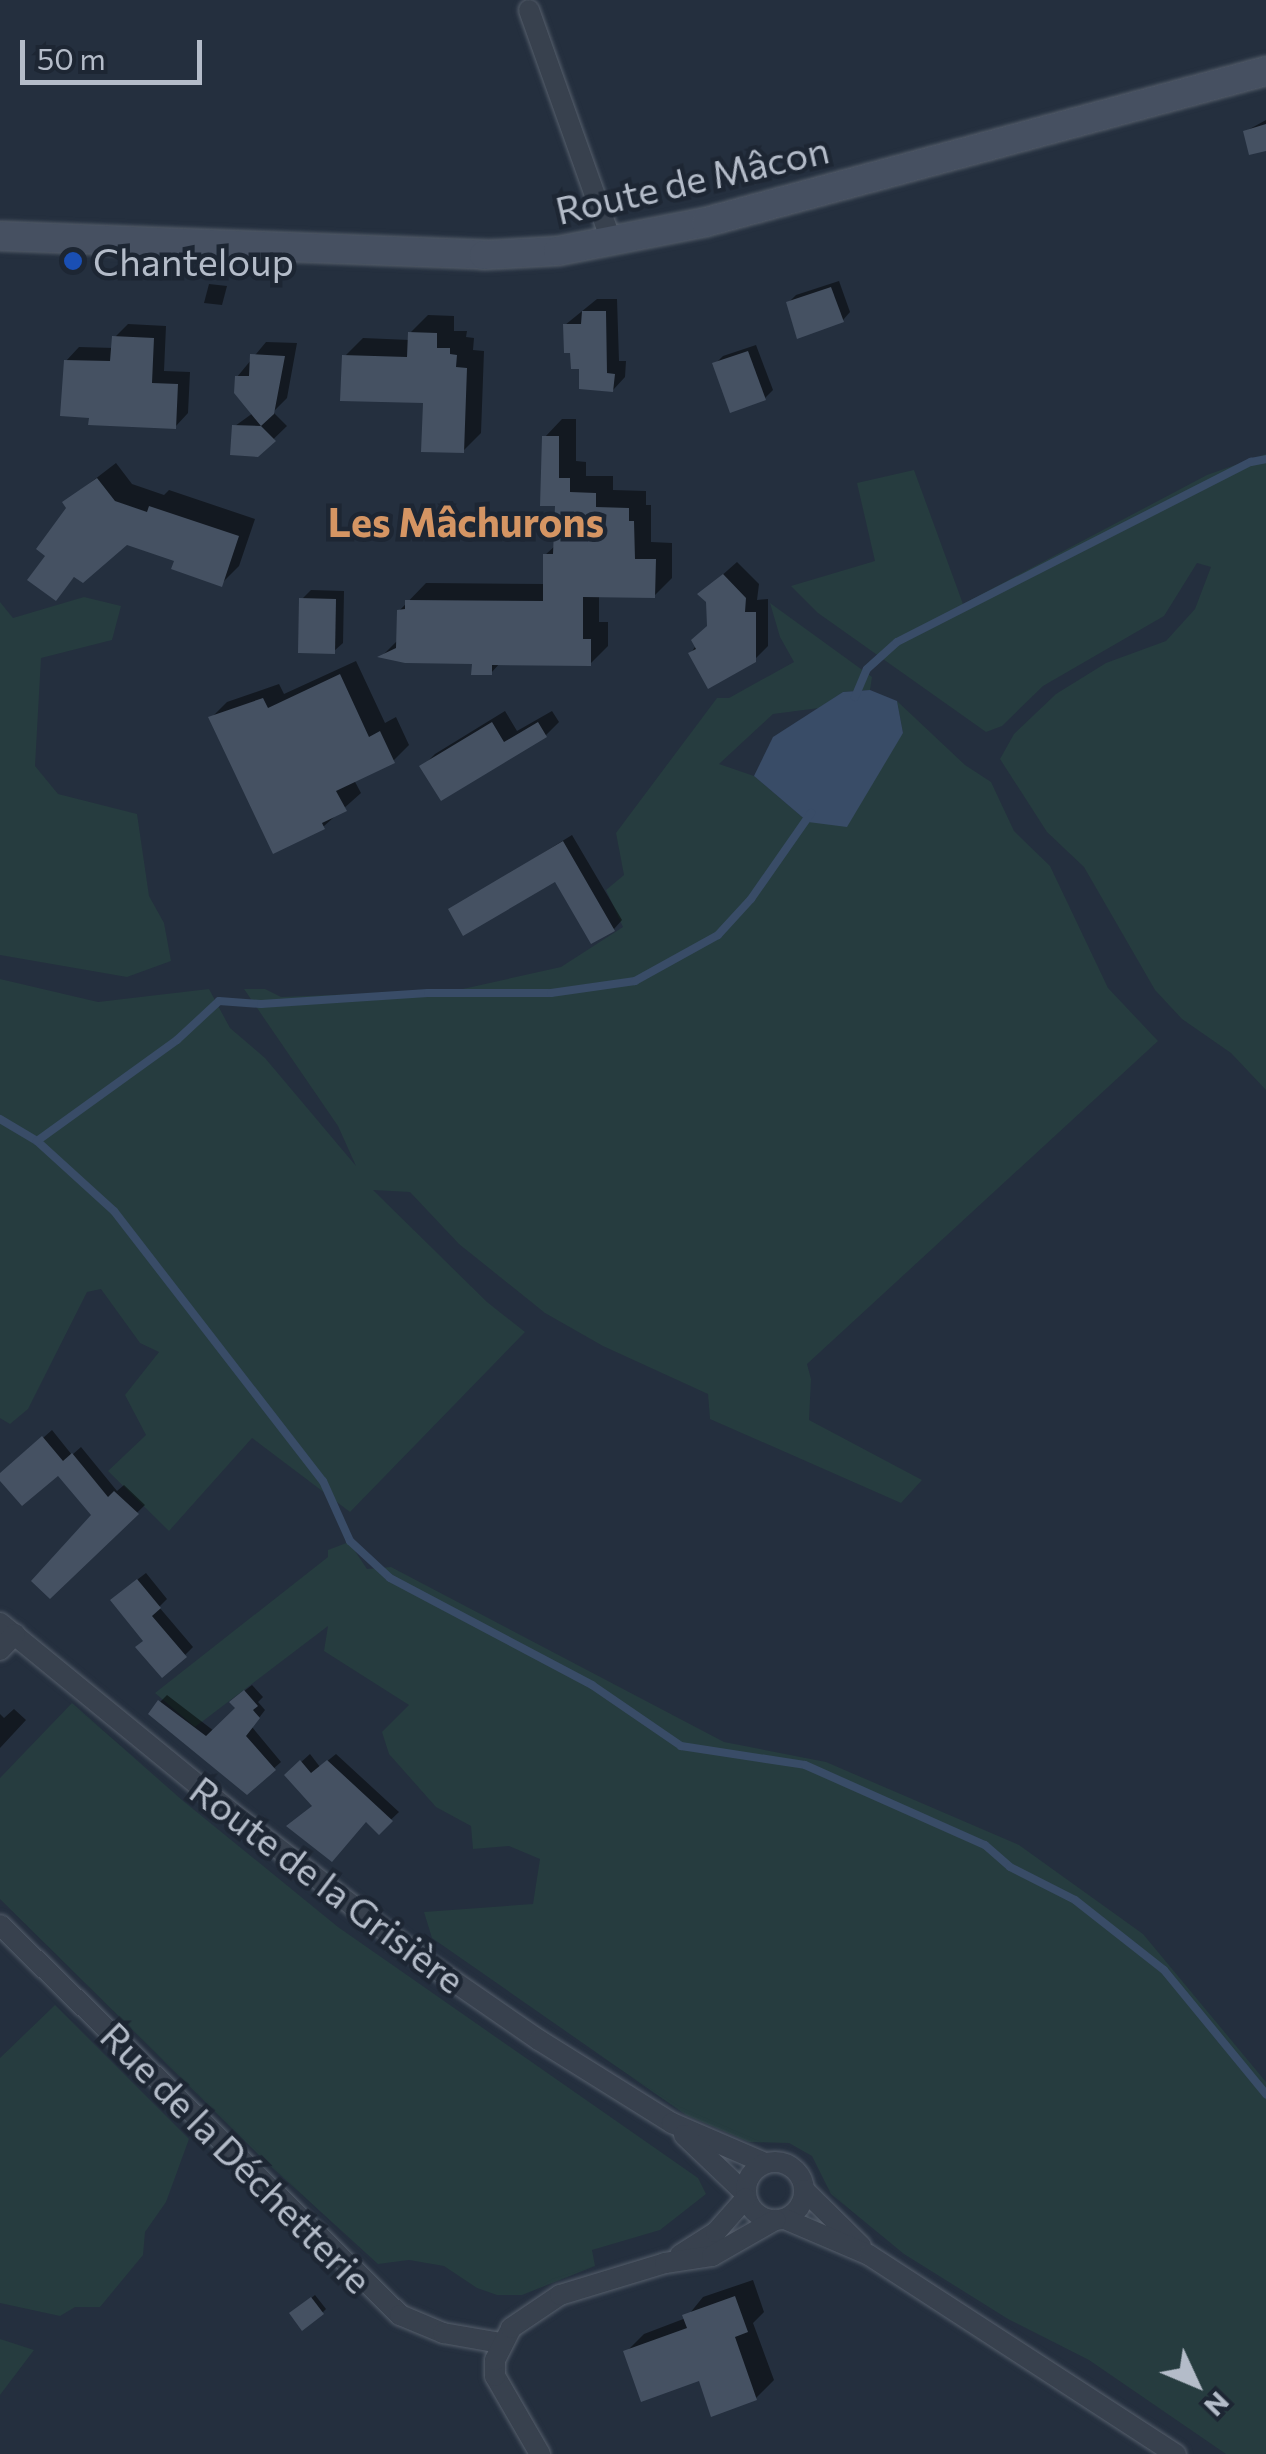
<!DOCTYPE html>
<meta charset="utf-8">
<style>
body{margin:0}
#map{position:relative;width:1266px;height:2454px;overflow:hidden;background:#242f3e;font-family:Commissioner,sans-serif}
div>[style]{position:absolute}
.green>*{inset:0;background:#263c3f}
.water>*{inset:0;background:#394c67}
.shadow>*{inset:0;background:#0007}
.stream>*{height:8px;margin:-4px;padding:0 4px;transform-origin:4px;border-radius:4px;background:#394c67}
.building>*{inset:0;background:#455162}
.roads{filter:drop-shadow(0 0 2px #565f6c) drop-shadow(0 0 2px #565f6c)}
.street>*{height:20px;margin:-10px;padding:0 10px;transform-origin:10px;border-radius:10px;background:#38414e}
.street>.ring{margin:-10px;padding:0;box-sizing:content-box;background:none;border:20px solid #38414e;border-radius:50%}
.secondary>*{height:28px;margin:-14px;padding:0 14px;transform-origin:14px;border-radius:14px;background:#465061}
.dots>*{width:28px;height:28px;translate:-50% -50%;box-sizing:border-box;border:5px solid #1d2633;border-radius:50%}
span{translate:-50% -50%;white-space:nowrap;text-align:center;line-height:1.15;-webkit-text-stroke:9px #1d2633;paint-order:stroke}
.street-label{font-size:38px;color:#b4bcc9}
.poi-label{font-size:38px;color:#b4bcc9}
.left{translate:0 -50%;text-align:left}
.neighbourhood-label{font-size:40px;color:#d59563;font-weight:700}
.north{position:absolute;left:1146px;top:2334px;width:100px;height:100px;-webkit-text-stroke:8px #1d2633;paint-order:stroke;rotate:134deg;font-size:28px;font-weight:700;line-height:40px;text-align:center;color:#b4bcc9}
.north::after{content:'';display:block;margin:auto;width:35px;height:45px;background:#b4bcc9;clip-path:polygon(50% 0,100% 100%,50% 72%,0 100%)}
.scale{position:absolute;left:20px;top:40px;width:182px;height:45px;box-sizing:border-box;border:5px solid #b4bcc9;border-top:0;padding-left:12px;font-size:30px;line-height:35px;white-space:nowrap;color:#b4bcc9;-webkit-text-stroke:8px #1d2633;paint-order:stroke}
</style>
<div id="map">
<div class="green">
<i style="clip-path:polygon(1266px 454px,1266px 1090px,1231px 1053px,1182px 1019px,1155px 990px,1084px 867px,1047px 832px,1000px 759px,1014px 734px,1056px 694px,1106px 663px,1166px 641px,1195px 609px,1211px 567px,1197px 563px,1164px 616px,1043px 686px,1002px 726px,986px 732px,818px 613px,791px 586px,875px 561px,857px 483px,914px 470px,963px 604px,1207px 475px)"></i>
<i style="clip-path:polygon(84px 597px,121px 606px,112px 640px,41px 658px,35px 766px,58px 794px,137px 814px,149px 896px,164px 923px,171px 961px,127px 977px,0 955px,0 602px,13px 618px)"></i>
<i style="clip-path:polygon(770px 603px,872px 677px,870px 690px,843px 692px,819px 708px,773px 714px,719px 764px,754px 776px,808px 822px,903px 733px,897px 701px,965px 765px,991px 782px,1014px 831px,1050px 866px,1108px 988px,1158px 1041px,807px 1364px,811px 1379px,809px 1420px,922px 1480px,901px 1503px,710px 1419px,708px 1394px,603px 1346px,545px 1313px,459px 1244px,410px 1192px,373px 1190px,487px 1302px,525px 1332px,350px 1512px,252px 1438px,169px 1531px,108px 1471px,146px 1435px,125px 1395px,159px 1352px,140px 1343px,101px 1289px,87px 1292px,28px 1409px,10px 1424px,0 1418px,0 979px,98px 1002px,209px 989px,230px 1028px,265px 1058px,356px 1166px,338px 1126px,244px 989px,265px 989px,281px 997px,458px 990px,561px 967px,623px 927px,606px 890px,624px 875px,616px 833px,717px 698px,729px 698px,794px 662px,780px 637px)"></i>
<i style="clip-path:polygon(349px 1542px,367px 1569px,391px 1567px,724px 1742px,826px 1762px,1019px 1845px,1143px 1934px,1266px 2082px,1266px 2454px,1226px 2454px,1089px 2360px,1008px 2319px,904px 2254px,831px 2194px,812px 2156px,789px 2143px,749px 2142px,686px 2115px,432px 1938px,424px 1912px,533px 1904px,540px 1859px,509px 1846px,473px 1849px,471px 1826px,436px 1807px,389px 1754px,382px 1732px,409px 1705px,324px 1651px,328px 1626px,195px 1727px,155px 1693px,328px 1557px,328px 1550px)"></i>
<i style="clip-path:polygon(72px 1703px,182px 1800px,338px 1927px,698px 2178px,706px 2194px,660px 2230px,592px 2250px,595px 2266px,522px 2295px,497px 2295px,477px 2288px,444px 2266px,409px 2260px,378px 2264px,264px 2160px,0 1899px,0 1778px)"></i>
<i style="clip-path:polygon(55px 2005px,189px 2139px,166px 2202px,145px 2232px,143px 2255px,100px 2307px,75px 2307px,60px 2316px,0 2303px,0 2058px)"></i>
<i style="clip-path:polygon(0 2339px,34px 2350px,0 2395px)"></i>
</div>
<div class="water">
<i style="clip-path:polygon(870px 690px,897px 701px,903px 733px,847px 827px,808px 822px,754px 776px,773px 737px,843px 692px)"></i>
</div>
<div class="shadow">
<i style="clip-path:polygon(1266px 120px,1266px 148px,1246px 131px)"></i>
<i style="clip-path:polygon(839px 281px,850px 312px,843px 320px,788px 303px,796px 295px)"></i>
<i style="clip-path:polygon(209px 284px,227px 286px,222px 305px,204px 303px)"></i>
<i style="clip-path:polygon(597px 299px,617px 299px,619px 361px,626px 361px,625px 377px,613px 390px,581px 367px,565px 325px)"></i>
<i style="clip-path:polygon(428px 315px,454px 316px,454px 331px,467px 331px,466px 337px,474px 338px,473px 350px,484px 351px,481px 433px,463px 451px,425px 401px,345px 356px,363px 338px,410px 340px,410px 333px)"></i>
<i style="clip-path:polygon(128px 324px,166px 326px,164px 371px,190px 372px,188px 413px,175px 427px,66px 361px,79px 347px,114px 348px,115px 337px)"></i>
<i style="clip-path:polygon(266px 342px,297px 343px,287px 398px,273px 412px,287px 426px,257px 455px,235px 426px,253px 413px,237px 377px)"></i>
<i style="clip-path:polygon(756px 345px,773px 390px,765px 398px,715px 364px,723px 356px)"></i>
<i style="clip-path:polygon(562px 419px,576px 419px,576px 461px,586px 462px,586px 476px,613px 476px,613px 490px,646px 491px,646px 505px,651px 505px,651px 542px,672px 543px,672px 578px,654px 596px,599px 595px,599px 622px,608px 622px,608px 646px,590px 664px,501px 662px,491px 673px,474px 662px,382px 656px,399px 639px,399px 611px,426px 583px,545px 584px,545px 555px,556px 545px,558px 504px,545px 437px)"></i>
<i style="clip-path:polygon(116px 463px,132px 484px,164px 495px,169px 490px,255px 519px,239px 566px,221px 584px,177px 560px,127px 542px,76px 575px,55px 597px,48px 555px,70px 508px,65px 502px)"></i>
<i style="clip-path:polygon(737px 562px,759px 584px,757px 600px,768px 599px,768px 646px,754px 660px,691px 653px,709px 626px,708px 601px,701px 594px)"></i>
<i style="clip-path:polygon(311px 590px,344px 591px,343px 643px,334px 651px,302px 599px)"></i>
<i style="clip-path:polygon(356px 661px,385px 723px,396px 717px,409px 745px,393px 761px,354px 780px,361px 793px,324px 826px,275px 850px,211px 718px,227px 702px,279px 684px,284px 694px)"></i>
<i style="clip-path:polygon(505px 711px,517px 731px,552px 711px,559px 722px,546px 735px,442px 798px,422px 767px,435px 754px)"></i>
<i style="clip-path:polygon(572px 835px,622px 920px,614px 929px,556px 878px,451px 910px)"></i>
<i style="clip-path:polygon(52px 1430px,72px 1455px,81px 1447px,117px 1491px,124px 1485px,145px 1505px,50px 1596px,94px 1515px,59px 1473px,0 1476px)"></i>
<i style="clip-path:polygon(146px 1573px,167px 1599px,159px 1607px,193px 1647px,185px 1655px,146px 1640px,121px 1592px)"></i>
<i style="clip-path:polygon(252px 1685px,263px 1697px,258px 1702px,265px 1710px,252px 1727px,281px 1762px,247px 1792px,160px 1702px,167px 1695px,214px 1731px,238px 1708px,239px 1695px)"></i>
<i style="clip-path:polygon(14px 1709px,26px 1720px,0 1748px,0 1714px,4px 1718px)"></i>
<i style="clip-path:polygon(310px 1754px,320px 1767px,336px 1754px,399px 1812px,379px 1831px,366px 1819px,315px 1805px,287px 1775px)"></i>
<i style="clip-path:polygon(753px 2280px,764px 2312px,753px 2323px,774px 2380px,756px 2398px,626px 2352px,644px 2334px,686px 2318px,703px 2297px)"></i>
<i style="clip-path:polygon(315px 2295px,326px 2309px,322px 2313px,296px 2310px)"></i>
</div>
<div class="stream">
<i style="left:855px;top:697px;width:30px;rotate:-67deg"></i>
<i style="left:867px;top:669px;width:40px;rotate:-42deg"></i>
<i style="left:897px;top:642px;width:397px;rotate:-27deg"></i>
<i style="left:1251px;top:462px;width:15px;rotate:-11deg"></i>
<i style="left:0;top:1119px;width:43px;rotate:30.7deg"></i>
<i style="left:37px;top:1141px;width:104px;rotate:42.3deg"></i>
<i style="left:114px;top:1211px;width:341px;rotate:52.3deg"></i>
<i style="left:323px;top:1481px;width:66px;rotate:65.8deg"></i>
<i style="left:350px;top:1541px;width:54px;rotate:42.8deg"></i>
<i style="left:390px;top:1578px;width:229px;rotate:27.9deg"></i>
<i style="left:592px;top:1685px;width:108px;rotate:34.4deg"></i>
<i style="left:681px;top:1746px;width:125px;rotate:8.7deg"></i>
<i style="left:805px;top:1765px;width:197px;rotate:24deg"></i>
<i style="left:985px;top:1845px;width:33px;rotate:41deg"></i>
<i style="left:1010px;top:1867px;width:73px;rotate:26.9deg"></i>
<i style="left:1075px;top:1900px;width:113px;rotate:38.2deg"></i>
<i style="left:1164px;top:1970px;width:161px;rotate:50.6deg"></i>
<i style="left:37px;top:1141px;width:173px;rotate:-35.8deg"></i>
<i style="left:177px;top:1040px;width:57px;rotate:-42.9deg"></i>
<i style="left:219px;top:1001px;width:42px;rotate:4.1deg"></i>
<i style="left:261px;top:1004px;width:167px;rotate:-3.8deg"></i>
<i style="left:428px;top:993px;width:123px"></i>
<i style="left:551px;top:993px;width:85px;rotate:-8.1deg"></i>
<i style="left:635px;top:981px;width:95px;rotate:-29deg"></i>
<i style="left:718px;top:935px;width:49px;rotate:-47.5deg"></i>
<i style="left:751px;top:899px;width:105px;rotate:-55.1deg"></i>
</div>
<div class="building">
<i style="clip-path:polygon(1266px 124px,1266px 151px,1249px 155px,1243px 131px)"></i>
<i style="clip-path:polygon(831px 287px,844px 322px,797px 339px,786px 302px)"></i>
<i style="clip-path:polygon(582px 311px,606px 311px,607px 373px,615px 374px,613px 392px,579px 389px,579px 369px,571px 369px,570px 353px,564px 353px,563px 324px,581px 324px)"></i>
<i style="clip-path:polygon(408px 332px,437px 333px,437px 348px,450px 348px,450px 354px,457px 355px,456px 367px,467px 368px,464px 453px,421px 452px,423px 403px,340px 401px,342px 355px,407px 357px)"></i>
<i style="clip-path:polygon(112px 336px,154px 338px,152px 383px,178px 384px,176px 429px,88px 425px,89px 418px,60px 416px,64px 360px,110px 361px)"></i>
<i style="clip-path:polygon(748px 351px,766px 400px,730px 413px,712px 363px)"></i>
<i style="clip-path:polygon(250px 354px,285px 356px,274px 414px,261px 426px,276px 441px,258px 457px,230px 455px,232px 425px,261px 426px,234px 393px,235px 376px,249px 376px)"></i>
<i style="clip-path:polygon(542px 436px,559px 436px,559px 478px,570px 478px,570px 492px,596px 493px,596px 507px,629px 508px,629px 521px,634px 521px,635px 559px,656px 559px,655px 598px,583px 597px,583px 639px,591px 639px,591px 666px,492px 665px,492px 675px,471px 675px,472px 664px,405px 663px,377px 657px,396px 648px,397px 610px,405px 609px,405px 600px,543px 601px,543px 554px,553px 554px,555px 506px,540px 506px)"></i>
<i style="clip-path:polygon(97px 478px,115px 501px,147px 512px,149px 506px,239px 536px,222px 587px,171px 569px,174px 561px,127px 545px,83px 583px,74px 577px,56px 601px,27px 580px,45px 556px,36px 549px,66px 508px,62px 502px)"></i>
<i style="clip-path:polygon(723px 574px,746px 598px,745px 612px,756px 612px,756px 662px,708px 689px,688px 653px,696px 649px,691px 640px,707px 626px,706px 602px,697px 594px)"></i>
<i style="clip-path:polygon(299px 598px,336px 599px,335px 654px,298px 653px)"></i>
<i style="clip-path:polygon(340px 674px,369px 737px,380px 731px,395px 763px,336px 791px,347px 811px,322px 823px,325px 829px,273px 854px,208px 717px,263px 698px,268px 708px)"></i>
<i style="clip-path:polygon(492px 722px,504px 742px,538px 722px,547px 737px,441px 801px,419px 766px)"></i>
<i style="clip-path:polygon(563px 841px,615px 931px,591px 944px,555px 882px,463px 936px,448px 909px)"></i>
<i style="clip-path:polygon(42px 1436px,63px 1461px,72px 1453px,108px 1497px,114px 1491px,139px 1514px,50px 1599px,31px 1581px,91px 1515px,58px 1476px,22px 1506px,0 1481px,0 1473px)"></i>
<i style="clip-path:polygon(137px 1579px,161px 1608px,152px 1616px,187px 1657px,162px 1678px,135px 1647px,143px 1641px,110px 1600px)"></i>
<i style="clip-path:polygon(244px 1690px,258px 1706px,253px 1710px,260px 1718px,246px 1736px,276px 1770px,247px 1795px,148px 1714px,158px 1700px,206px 1736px,235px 1708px,229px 1702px)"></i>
<i style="clip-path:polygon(300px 1760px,311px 1773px,327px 1760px,393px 1821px,379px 1835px,366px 1822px,332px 1862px,286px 1826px,312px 1806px,284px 1775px)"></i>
<i style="clip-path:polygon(735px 2296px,748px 2332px,735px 2337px,757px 2400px,711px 2417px,699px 2381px,641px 2402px,623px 2351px,687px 2328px,682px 2315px)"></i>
<i style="clip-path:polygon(311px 2297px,324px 2314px,302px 2331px,289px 2313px)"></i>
</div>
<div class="roads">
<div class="street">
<i style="left:529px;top:10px;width:247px;rotate:70.4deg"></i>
<i style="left:0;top:1623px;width:300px;rotate:39.3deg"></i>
<i style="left:232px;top:1813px;width:253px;rotate:37.5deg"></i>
<i style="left:433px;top:1967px;width:129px;rotate:34.6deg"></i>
<i style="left:539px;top:2040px;width:157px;rotate:32deg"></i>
<i style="left:672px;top:2123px;width:101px;rotate:23.3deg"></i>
<i style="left:0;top:1650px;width:22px;rotate:-47deg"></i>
<i style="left:0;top:1925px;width:559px;rotate:44.27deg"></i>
<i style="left:400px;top:2315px;width:47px;rotate:22.7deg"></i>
<i style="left:443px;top:2333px;width:59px;rotate:9.8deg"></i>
<i style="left:684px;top:2135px;width:84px;rotate:43.6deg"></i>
<i class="ring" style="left:746px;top:2162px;width:38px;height:38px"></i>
<i style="left:804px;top:2190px;width:80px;rotate:44.5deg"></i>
<i style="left:785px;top:2219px;width:91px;rotate:23.2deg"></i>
<i style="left:869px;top:2255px;width:366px;rotate:33deg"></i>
<i style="left:680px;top:2255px;width:43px;rotate:-32.6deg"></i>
<i style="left:716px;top:2232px;width:45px;rotate:-48.6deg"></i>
<i style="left:540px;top:2454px;width:90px;rotate:-120deg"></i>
<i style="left:495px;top:2376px;width:16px;rotate:-90deg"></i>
<i style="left:495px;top:2360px;width:36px;rotate:-63deg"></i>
<i style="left:511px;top:2328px;width:59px;rotate:-34deg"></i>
<i style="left:560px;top:2295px;width:110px;rotate:-16.9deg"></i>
<i style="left:665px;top:2263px;width:48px;rotate:-8.5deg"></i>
<i style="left:712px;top:2256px;width:73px;rotate:-29.7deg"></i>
</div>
<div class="secondary">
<i style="left:0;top:236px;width:484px;rotate:2.2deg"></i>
<i style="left:484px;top:255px;width:74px;rotate:-3.1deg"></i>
<i style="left:558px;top:251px;width:151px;rotate:-11.1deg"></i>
<i style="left:706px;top:222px;width:580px;rotate:-15.09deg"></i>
</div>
</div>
<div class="dots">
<i style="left:73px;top:261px;background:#1a4fb4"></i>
</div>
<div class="street-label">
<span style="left:692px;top:179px;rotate:-13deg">Route de Mâcon</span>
<span style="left:328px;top:1884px;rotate:37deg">Route de la Grisière</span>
<span style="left:237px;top:2157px;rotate:45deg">Rue de la Déchetterie</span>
</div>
<div class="poi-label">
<span class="left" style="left:93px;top:261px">Chanteloup</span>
</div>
<div class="neighbourhood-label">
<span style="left:466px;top:521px">Les Mâchurons</span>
</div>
<div class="north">N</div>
<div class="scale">50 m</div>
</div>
